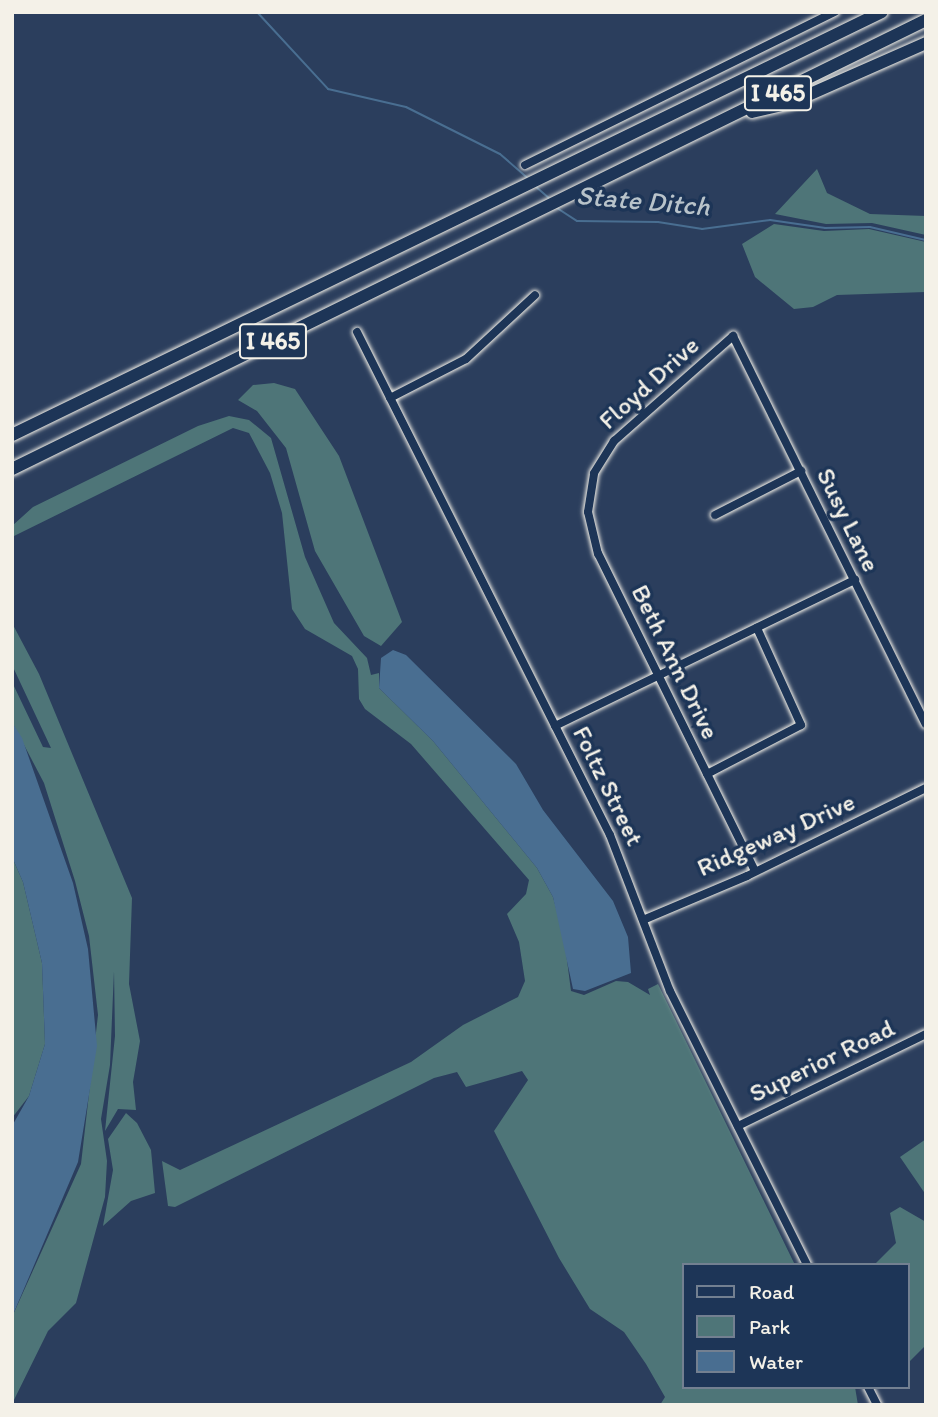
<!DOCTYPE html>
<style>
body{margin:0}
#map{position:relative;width:938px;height:1417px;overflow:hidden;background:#2b3e5d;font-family:Itim,sans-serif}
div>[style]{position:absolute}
.green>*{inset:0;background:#4e7578}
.water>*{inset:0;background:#496e91}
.stream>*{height:2px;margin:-1px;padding:0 1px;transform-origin:1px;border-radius:1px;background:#496e91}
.roads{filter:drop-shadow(0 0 2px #f4f1e8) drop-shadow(0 0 2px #f4f1e8)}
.minor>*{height:8px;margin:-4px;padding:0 4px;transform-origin:4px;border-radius:4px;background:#1d3557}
.highway>*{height:12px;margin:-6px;padding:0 6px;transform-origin:6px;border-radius:6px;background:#1d3557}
span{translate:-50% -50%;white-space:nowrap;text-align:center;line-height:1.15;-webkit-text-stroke:7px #1d3557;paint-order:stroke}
.shield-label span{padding:2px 5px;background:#1d3557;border:2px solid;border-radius:5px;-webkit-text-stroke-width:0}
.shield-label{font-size:24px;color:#f4f1e8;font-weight:700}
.street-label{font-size:26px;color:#f4f1e8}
.water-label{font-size:28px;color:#b8c3ca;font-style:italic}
.frame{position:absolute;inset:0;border:14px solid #f4f1e8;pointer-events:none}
.legend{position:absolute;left:682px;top:1263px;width:228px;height:126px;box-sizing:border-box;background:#1d3557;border:2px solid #738091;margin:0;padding:9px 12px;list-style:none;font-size:21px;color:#f4f1e8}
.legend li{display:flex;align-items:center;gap:14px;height:35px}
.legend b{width:35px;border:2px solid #738091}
</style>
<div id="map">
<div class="green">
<i style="clip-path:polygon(817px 169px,827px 193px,870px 214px,926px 216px,926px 235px,872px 223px,826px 224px,775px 214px)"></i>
<i style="clip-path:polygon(774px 224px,824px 231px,869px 229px,926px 242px,926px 292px,837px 295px,813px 307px,794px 309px,755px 277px,742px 244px)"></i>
<i style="clip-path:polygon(274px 383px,295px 389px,339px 456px,402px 622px,381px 646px,364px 636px,315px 551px,286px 448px,257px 411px,238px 400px,253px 385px)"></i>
<i style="clip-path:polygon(229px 416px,249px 420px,271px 438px,305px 557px,334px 623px,367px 658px,371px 675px,379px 673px,379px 688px,433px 741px,537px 868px,553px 897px,564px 937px,571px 991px,584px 995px,616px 981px,628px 982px,650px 995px,648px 989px,658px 984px,795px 1265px,684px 1265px,684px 1387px,855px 1387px,858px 1405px,660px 1405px,665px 1397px,646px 1364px,624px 1332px,590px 1309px,559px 1258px,494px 1131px,528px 1080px,522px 1071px,466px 1087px,457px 1072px,434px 1078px,175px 1207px,168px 1206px,162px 1161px,180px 1170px,411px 1062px,463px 1025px,518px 997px,525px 981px,519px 942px,507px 914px,526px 894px,529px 880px,411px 744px,365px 709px,359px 699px,358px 669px,352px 656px,305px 629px,292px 609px,282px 513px,270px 473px,249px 433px,233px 428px,12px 537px,12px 526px,33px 507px,198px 426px)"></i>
<i style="clip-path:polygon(12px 623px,39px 674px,132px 898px,129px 984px,140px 1041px,133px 1082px,136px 1110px,118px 1109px,105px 1131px,115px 1036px,114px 971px,110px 1065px,101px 1119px,107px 1161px,105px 1197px,76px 1303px,48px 1331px,12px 1404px,12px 1317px,81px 1164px,98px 1015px,89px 936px,75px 881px,44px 783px,12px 722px,12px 682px,43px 747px,51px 748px,12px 665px)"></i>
<i style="clip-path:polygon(12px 857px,23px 882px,42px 963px,45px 1044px,29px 1096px,12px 1118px)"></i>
<i style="clip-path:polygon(126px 1113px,137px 1123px,151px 1150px,155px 1193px,131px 1201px,103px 1226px,113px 1170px,108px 1139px)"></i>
<i style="clip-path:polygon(926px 1139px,926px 1195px,900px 1157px)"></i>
<i style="clip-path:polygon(900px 1207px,926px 1222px,926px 1345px,908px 1363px,908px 1265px,874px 1265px,896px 1243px,890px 1213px)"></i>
</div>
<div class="water">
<i style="clip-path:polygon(393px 650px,406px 655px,516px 764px,543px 810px,613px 901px,628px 937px,631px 973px,585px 991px,573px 989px,553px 897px,537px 868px,433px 741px,379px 688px,381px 658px)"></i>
<i style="clip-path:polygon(12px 722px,22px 738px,73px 883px,88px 949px,97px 1046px,78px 1162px,12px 1317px,12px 1126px,29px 1096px,45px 1044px,42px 963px,23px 882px,12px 857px)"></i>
</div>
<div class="stream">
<i style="left:257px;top:12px;width:105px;rotate:47.3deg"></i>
<i style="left:328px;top:89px;width:80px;rotate:13deg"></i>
<i style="left:406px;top:107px;width:105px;rotate:26.6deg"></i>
<i style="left:500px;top:154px;width:38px;rotate:41deg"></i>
<i style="left:535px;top:186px;width:18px;rotate:41deg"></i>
<i style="left:557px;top:208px;width:24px;rotate:33deg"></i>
<i style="left:577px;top:221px;width:81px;rotate:0.7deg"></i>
<i style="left:658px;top:222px;width:45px;rotate:9deg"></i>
<i style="left:702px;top:229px;width:69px;rotate:-7.5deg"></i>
<i style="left:770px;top:220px;width:56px;rotate:8.3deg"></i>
<i style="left:825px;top:228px;width:45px;rotate:-1.3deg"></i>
<i style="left:870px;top:227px;width:57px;rotate:13.1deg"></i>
</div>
<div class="roads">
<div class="minor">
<i style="left:525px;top:165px;width:346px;rotate:-26.3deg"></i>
<i style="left:357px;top:332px;width:563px;rotate:63.3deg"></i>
<i style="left:610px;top:835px;width:167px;rotate:69deg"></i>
<i style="left:670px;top:991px;width:306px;rotate:63.4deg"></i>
<i style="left:390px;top:398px;width:85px;rotate:-27.2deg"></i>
<i style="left:466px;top:359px;width:94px;rotate:-42.8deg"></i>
<i style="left:715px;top:515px;width:97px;rotate:-27.1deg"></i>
<i style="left:555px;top:726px;width:334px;rotate:-26deg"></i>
<i style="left:707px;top:774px;width:106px;rotate:-27.5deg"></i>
<i style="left:801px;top:725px;width:107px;rotate:-114.4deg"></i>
<i style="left:755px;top:871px;width:354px;rotate:-116.3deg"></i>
<i style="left:598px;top:554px;width:43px;rotate:-103.4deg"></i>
<i style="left:588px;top:512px;width:39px;rotate:-81deg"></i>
<i style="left:594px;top:473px;width:38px;rotate:-58deg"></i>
<i style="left:614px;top:441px;width:159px;rotate:-41.4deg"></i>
<i style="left:733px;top:336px;width:433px;rotate:63.6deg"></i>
<i style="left:643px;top:920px;width:113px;rotate:-22.9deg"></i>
<i style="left:747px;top:876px;width:199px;rotate:-26.2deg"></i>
<i style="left:738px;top:1126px;width:209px;rotate:-26.1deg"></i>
<i style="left:868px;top:1387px;width:20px;rotate:63deg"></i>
</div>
<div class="highway">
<i style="left:752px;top:112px;width:39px;rotate:-13deg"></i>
<i style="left:790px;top:103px;width:149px;rotate:-23.8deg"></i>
<i style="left:12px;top:435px;width:967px;rotate:-25.93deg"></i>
<i style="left:12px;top:469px;width:1018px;rotate:-26.16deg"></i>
</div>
</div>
<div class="shield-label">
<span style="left:778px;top:93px">I 465</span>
<span style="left:273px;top:341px">I 465</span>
</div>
<div class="street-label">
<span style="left:649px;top:383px;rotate:-42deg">Floyd Drive</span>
<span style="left:848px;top:520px;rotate:64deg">Susy Lane</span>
<span style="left:675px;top:662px;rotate:64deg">Beth Ann Drive</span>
<span style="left:608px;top:786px;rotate:64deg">Foltz Street</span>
<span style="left:776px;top:835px;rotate:-24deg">Ridgeway Drive</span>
<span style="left:822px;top:1061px;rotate:-26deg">Superior Road</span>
</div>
<div class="water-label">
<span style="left:643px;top:200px;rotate:5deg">State Ditch</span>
</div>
<div class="frame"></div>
<ul class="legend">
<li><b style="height:9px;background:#1d3557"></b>Road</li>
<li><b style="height:19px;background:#4e7578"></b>Park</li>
<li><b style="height:19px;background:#496e91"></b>Water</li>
</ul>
</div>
